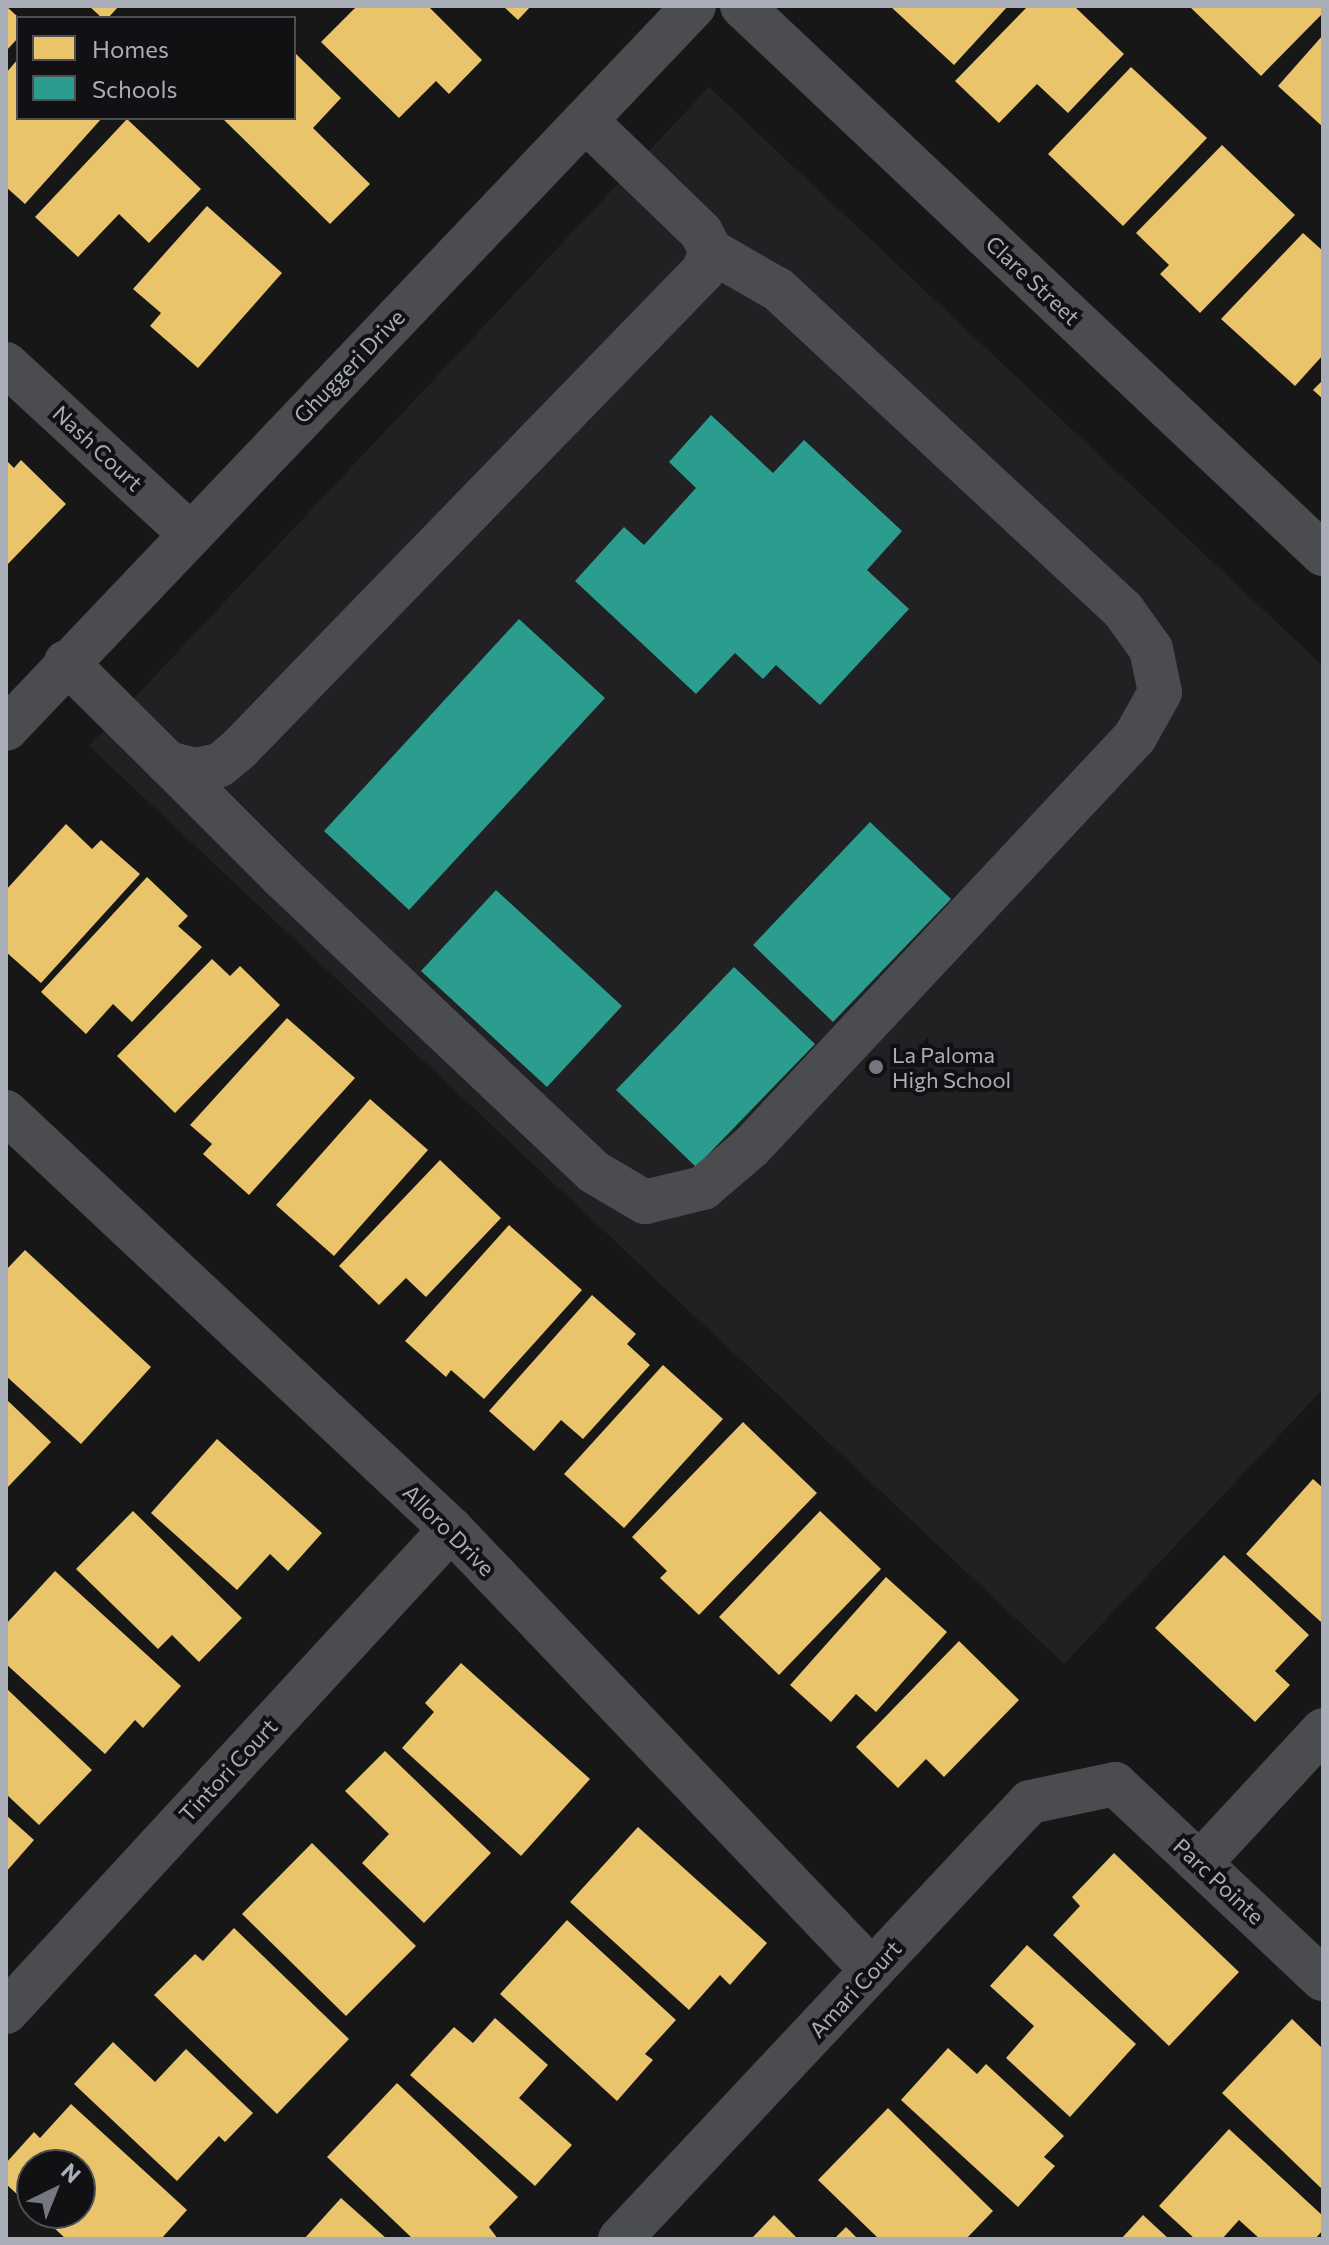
<!DOCTYPE html>
<style>
body{margin:0}
#map{position:relative;width:1329px;height:2245px;overflow:hidden;background:#171717;font-family:Commissioner,sans-serif}
div>[style]{position:absolute}
.built>*{inset:0;background:#212123}
.homes>*{inset:0;background:#e9c46a}
.schools>*{inset:0;background:#2a9d8f}
.minor>*{height:44px;margin:-22px;padding:0 22px;transform-origin:22px;border-radius:22px;background:#4b4c50}
.dots>*{width:22px;height:22px;translate:-50% -50%;box-sizing:border-box;border:4px solid #111113;border-radius:50%}
span{translate:-50% -50%;white-space:nowrap;text-align:center;line-height:1.15;-webkit-text-stroke:8px #111113;paint-order:stroke}
.street-label{font-size:22px;color:#a8adb8}
.poi-label{font-size:22px;color:#a8adb8}
.left{translate:0 -50%;text-align:left}
.frame{position:absolute;inset:0;border:8px solid #a8adb8;pointer-events:none}
.legend{position:absolute;left:16px;top:16px;width:280px;height:104px;box-sizing:border-box;background:#111113;border:2px solid #4d4f55;margin:0;padding:10px 14px;list-style:none;font-size:24px;color:#a8adb8}
.legend li{display:flex;align-items:center;gap:16px;height:40px}
.legend b{width:40px;border:2px solid #4d4f55}
.north{position:absolute;left:16px;top:2149px;width:80px;height:80px;box-sizing:border-box;background:#111113;border:2px solid #4d4f55;border-radius:50%;rotate:43deg;font-size:22px;font-weight:700;line-height:32px;text-align:center;color:#a8adb8}
.north::after{content:'';display:block;margin:auto;width:28px;height:36px;background:#757880;clip-path:polygon(50% 0,100% 100%,50% 72%,0 100%)}
</style>
<div id="map">
<div class="built">
<i style="clip-path:polygon(709px 87px,1323px 666px,1323px 1389px,1064px 1664px,89px 746px)"></i>
</div>
<div class="homes">
<i style="clip-path:polygon(6px 6px,18px 17px,18px 38px,6px 51px)"></i>
<i style="clip-path:polygon(89px 6px,119px 6px,108px 18px,102px 18px)"></i>
<i style="clip-path:polygon(357px 6px,428px 6px,482px 60px,449px 94px,436px 81px,399px 118px,321px 42px)"></i>
<i style="clip-path:polygon(503px 6px,531px 6px,518px 20px)"></i>
<i style="clip-path:polygon(890px 6px,1008px 6px,954px 65px)"></i>
<i style="clip-path:polygon(1028px 6px,1074px 6px,1124px 54px,1068px 113px,1037px 84px,999px 123px,955px 81px)"></i>
<i style="clip-path:polygon(1189px 6px,1323px 6px,1323px 13px,1261px 76px)"></i>
<i style="clip-path:polygon(1323px 35px,1323px 127px,1278px 86px)"></i>
<i style="clip-path:polygon(294px 52px,341px 98px,313px 128px,370px 184px,330px 224px,222px 118px,294px 118px)"></i>
<i style="clip-path:polygon(18px 59px,18px 118px,102px 118px,25px 204px,6px 187px,6px 73px)"></i>
<i style="clip-path:polygon(1131px 67px,1207px 138px,1123px 226px,1048px 154px)"></i>
<i style="clip-path:polygon(127px 119px,201px 189px,149px 243px,119px 214px,78px 257px,35px 217px)"></i>
<i style="clip-path:polygon(1222px 145px,1295px 215px,1200px 313px,1160px 274px,1169px 265px,1136px 233px)"></i>
<i style="clip-path:polygon(207px 206px,282px 273px,198px 368px,150px 326px,161px 313px,133px 289px)"></i>
<i style="clip-path:polygon(1303px 233px,1323px 251px,1323px 355px,1295px 386px,1221px 319px)"></i>
<i style="clip-path:polygon(1323px 380px,1323px 399px,1313px 390px)"></i>
<i style="clip-path:polygon(6px 460px,14px 468px,21px 460px,66px 504px,6px 566px)"></i>
<i style="clip-path:polygon(66px 824px,92px 849px,101px 840px,140px 874px,41px 983px,6px 952px,6px 890px)"></i>
<i style="clip-path:polygon(147px 877px,188px 916px,178px 926px,202px 947px,132px 1022px,113px 1004px,86px 1034px,41px 992px)"></i>
<i style="clip-path:polygon(212px 959px,230px 976px,240px 966px,280px 1005px,175px 1113px,117px 1056px)"></i>
<i style="clip-path:polygon(287px 1018px,355px 1078px,249px 1195px,203px 1154px,212px 1144px,190px 1125px)"></i>
<i style="clip-path:polygon(370px 1099px,428px 1150px,334px 1256px,276px 1205px)"></i>
<i style="clip-path:polygon(440px 1160px,501px 1218px,426px 1297px,406px 1278px,379px 1305px,339px 1266px)"></i>
<i style="clip-path:polygon(509px 1225px,582px 1290px,484px 1399px,451px 1370px,446px 1377px,405px 1341px)"></i>
<i style="clip-path:polygon(25px 1250px,151px 1367px,81px 1444px,6px 1376px,6px 1270px)"></i>
<i style="clip-path:polygon(592px 1295px,636px 1334px,627px 1344px,650px 1365px,583px 1439px,561px 1420px,534px 1451px,489px 1411px)"></i>
<i style="clip-path:polygon(663px 1365px,723px 1419px,624px 1528px,564px 1474px)"></i>
<i style="clip-path:polygon(6px 1399px,51px 1442px,6px 1489px)"></i>
<i style="clip-path:polygon(743px 1422px,817px 1493px,699px 1615px,660px 1578px,667px 1571px,632px 1537px)"></i>
<i style="clip-path:polygon(217px 1439px,322px 1533px,288px 1571px,270px 1554px,237px 1590px,151px 1513px)"></i>
<i style="clip-path:polygon(1313px 1479px,1323px 1488px,1321px 1622px,1246px 1554px)"></i>
<i style="clip-path:polygon(133px 1511px,242px 1618px,199px 1662px,172px 1635px,158px 1649px,76px 1569px)"></i>
<i style="clip-path:polygon(820px 1511px,881px 1569px,779px 1675px,719px 1617px)"></i>
<i style="clip-path:polygon(1224px 1555px,1309px 1635px,1275px 1671px,1290px 1685px,1255px 1722px,1155px 1628px)"></i>
<i style="clip-path:polygon(55px 1571px,181px 1686px,143px 1728px,135px 1720px,105px 1754px,6px 1664px,6px 1624px)"></i>
<i style="clip-path:polygon(886px 1577px,947px 1632px,876px 1712px,856px 1694px,831px 1722px,790px 1685px)"></i>
<i style="clip-path:polygon(959px 1641px,1019px 1700px,944px 1777px,926px 1759px,898px 1788px,856px 1747px)"></i>
<i style="clip-path:polygon(461px 1663px,590px 1779px,521px 1856px,402px 1748px,434px 1712px,425px 1703px)"></i>
<i style="clip-path:polygon(6px 1688px,92px 1770px,39px 1825px,6px 1794px)"></i>
<i style="clip-path:polygon(385px 1751px,491px 1853px,424px 1923px,362px 1863px,389px 1834px,345px 1791px)"></i>
<i style="clip-path:polygon(6px 1815px,34px 1840px,6px 1872px)"></i>
<i style="clip-path:polygon(638px 1827px,767px 1943px,730px 1985px,720px 1975px,689px 2010px,570px 1902px)"></i>
<i style="clip-path:polygon(312px 1843px,416px 1946px,346px 2016px,242px 1914px)"></i>
<i style="clip-path:polygon(1114px 1853px,1239px 1972px,1169px 2046px,1053px 1935px,1080px 1906px,1072px 1897px)"></i>
<i style="clip-path:polygon(567px 1920px,676px 2020px,645px 2054px,653px 2060px,617px 2101px,500px 1994px)"></i>
<i style="clip-path:polygon(234px 1928px,349px 2039px,277px 2114px,154px 1995px,195px 1954px,203px 1961px)"></i>
<i style="clip-path:polygon(1027px 1945px,1136px 2044px,1070px 2117px,1006px 2058px,1034px 2026px,990px 1986px)"></i>
<i style="clip-path:polygon(495px 2018px,548px 2065px,519px 2098px,572px 2145px,535px 2186px,410px 2075px,454px 2027px,473px 2043px)"></i>
<i style="clip-path:polygon(1292px 2019px,1323px 2049px,1323px 2190px,1222px 2093px)"></i>
<i style="clip-path:polygon(113px 2042px,155px 2082px,186px 2049px,253px 2113px,225px 2142px,219px 2136px,177px 2181px,74px 2084px)"></i>
<i style="clip-path:polygon(948px 2048px,977px 2074px,986px 2064px,1064px 2136px,1044px 2157px,1055px 2166px,1018px 2207px,901px 2100px)"></i>
<i style="clip-path:polygon(397px 2083px,518px 2197px,489px 2227px,498px 2239px,413px 2239px,327px 2157px)"></i>
<i style="clip-path:polygon(71px 2104px,187px 2210px,161px 2239px,66px 2239px,38px 2213px,80px 2213px,80px 2165px,32px 2165px,32px 2208px,6px 2184px,6px 2163px,34px 2132px,40px 2138px)"></i>
<i style="clip-path:polygon(888px 2108px,993px 2211px,966px 2239px,879px 2239px,818px 2180px)"></i>
<i style="clip-path:polygon(1229px 2129px,1323px 2216px,1323px 2230px,1315px 2239px,1260px 2239px,1239px 2220px,1222px 2239px,1195px 2239px,1159px 2206px)"></i>
<i style="clip-path:polygon(341px 2198px,387px 2239px,304px 2239px)"></i>
<i style="clip-path:polygon(774px 2215px,798px 2239px,751px 2239px)"></i>
<i style="clip-path:polygon(1143px 2215px,1169px 2239px,1121px 2239px)"></i>
<i style="clip-path:polygon(846px 2227px,858px 2239px,834px 2239px)"></i>
</div>
<div class="schools">
<i style="clip-path:polygon(711px 415px,773px 473px,804px 440px,902px 531px,867px 570px,909px 609px,820px 705px,776px 665px,763px 679px,735px 653px,696px 694px,575px 581px,624px 527px,644px 545px,696px 488px,669px 462px)"></i>
<i style="clip-path:polygon(519px 619px,605px 698px,409px 910px,324px 831px)"></i>
<i style="clip-path:polygon(870px 822px,951px 899px,833px 1022px,753px 945px)"></i>
<i style="clip-path:polygon(496px 890px,622px 1006px,547px 1087px,421px 971px)"></i>
<i style="clip-path:polygon(734px 967px,815px 1044px,696px 1167px,616px 1090px)"></i>
</div>
<div class="minor">
<i style="left:742px;top:6px;width:799px;rotate:43.33deg"></i>
<i style="left:6px;top:364px;width:249px;rotate:42.7deg"></i>
<i style="left:66px;top:662px;width:144px;rotate:44.7deg"></i>
<i style="left:168px;top:763px;width:27px;rotate:15deg"></i>
<i style="left:194px;top:770px;width:26px;rotate:-11deg"></i>
<i style="left:220px;top:765px;width:26px;rotate:-40deg"></i>
<i style="left:240px;top:748px;width:665px;rotate:-45.85deg"></i>
<i style="left:703px;top:271px;width:22px;rotate:-68deg"></i>
<i style="left:711px;top:251px;width:21px;rotate:-118deg"></i>
<i style="left:701px;top:232px;width:161px;rotate:-136deg"></i>
<i style="left:6px;top:729px;width:998px;rotate:-46.42deg"></i>
<i style="left:168px;top:763px;width:161px;rotate:45deg"></i>
<i style="left:282px;top:877px;width:429px;rotate:43.4deg"></i>
<i style="left:594px;top:1172px;width:59px;rotate:30.5deg"></i>
<i style="left:645px;top:1202px;width:60px;rotate:-13.6deg"></i>
<i style="left:703px;top:1188px;width:63px;rotate:-40.5deg"></i>
<i style="left:751px;top:1147px;width:562px;rotate:-46.88deg"></i>
<i style="left:1135px;top:737px;width:51px;rotate:-60.9deg"></i>
<i style="left:1160px;top:692px;width:44px;rotate:-101.8deg"></i>
<i style="left:1151px;top:649px;width:48px;rotate:-125.7deg"></i>
<i style="left:1123px;top:610px;width:472px;rotate:-137.1deg"></i>
<i style="left:777px;top:289px;width:76px;rotate:-150.1deg"></i>
<i style="left:6px;top:1112px;width:610px;rotate:43.14deg"></i>
<i style="left:451px;top:1529px;width:610px;rotate:46.33deg"></i>
<i style="left:1200px;top:1863px;width:181px;rotate:-47.2deg"></i>
<i style="left:6px;top:2012px;width:657px;rotate:-47.34deg"></i>
<i style="left:620px;top:2239px;width:599px;rotate:-46.83deg"></i>
<i style="left:1030px;top:1802px;width:87px;rotate:-12deg"></i>
<i style="left:1115px;top:1784px;width:285px;rotate:43.2deg"></i>
</div>
<div class="dots">
<i style="left:876px;top:1067px;background:#757880"></i>
</div>
<div class="street-label">
<span style="left:1033px;top:280px;rotate:43deg">Clare Street</span>
<span style="left:349px;top:366px;rotate:-46deg">Ghuggeri Drive</span>
<span style="left:98px;top:448px;rotate:43deg">Nash Court</span>
<span style="left:449px;top:1530px;rotate:45deg">Alloro Drive</span>
<span style="left:228px;top:1770px;rotate:-47deg">Tintori Court</span>
<span style="left:1219px;top:1881px;rotate:43deg">Parc Pointe</span>
<span style="left:855px;top:1989px;rotate:-47deg">Amari Court</span>
</div>
<div class="poi-label">
<span class="left" style="left:892px;top:1067px">La Paloma<br>High School</span>
</div>
<div class="frame"></div>
<ul class="legend">
<li><b style="height:22px;background:#e9c46a"></b>Homes</li>
<li><b style="height:22px;background:#2a9d8f"></b>Schools</li>
</ul>
<div class="north">N</div>
</div>
